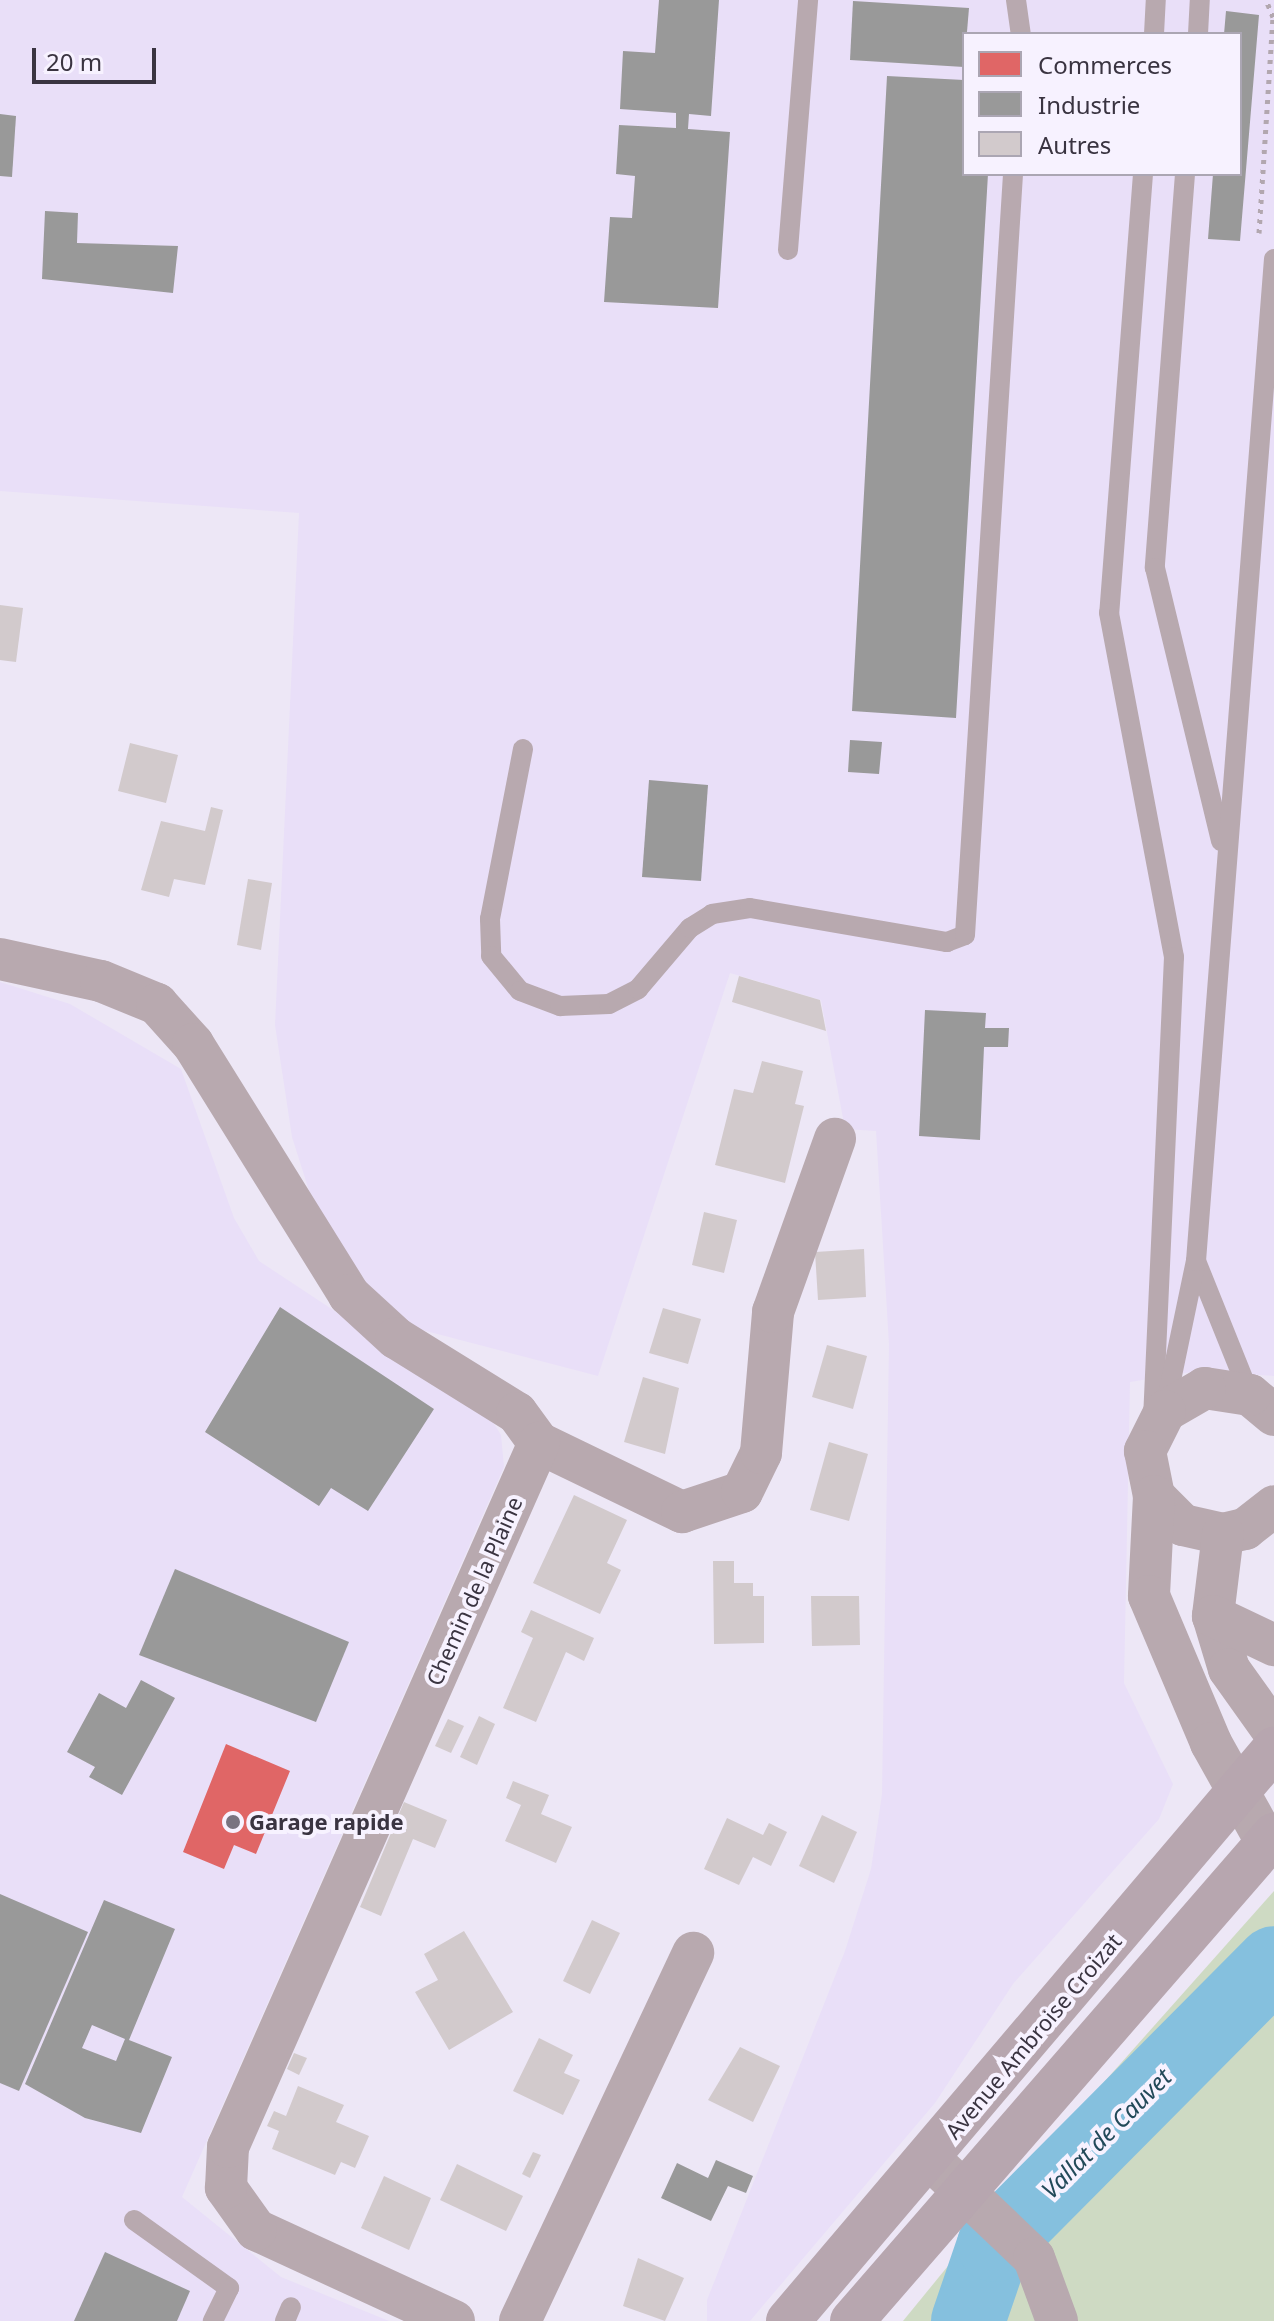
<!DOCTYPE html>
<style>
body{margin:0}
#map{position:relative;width:1274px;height:2321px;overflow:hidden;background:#ede7f6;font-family:"Noto Sans",sans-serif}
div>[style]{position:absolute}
.built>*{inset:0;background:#e9dff8}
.green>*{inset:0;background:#cedac3}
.shops>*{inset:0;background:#e06666}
.industry>*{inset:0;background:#999}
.river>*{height:74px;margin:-37px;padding:0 37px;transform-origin:37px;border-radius:37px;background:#85c0de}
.building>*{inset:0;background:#d2cacc}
.path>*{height:5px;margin-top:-2.5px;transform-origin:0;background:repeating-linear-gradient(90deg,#b2a7af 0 4px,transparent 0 10px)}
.service>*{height:20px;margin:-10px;padding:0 10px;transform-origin:10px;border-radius:10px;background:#b8a9af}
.minor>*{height:42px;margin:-21px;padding:0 21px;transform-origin:21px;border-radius:21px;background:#b8a9af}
.secondary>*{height:44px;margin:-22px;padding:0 22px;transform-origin:22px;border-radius:22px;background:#b7a6af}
.dots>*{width:22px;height:22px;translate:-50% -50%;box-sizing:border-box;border:4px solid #f7f2ff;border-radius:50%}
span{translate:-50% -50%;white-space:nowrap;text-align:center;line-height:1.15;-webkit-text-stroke:8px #f7f2ff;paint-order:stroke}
.street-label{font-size:22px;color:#3a3441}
.poi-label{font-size:22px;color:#3a3441;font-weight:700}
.left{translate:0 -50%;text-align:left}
.water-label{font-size:24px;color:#224959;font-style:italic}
.legend{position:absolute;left:962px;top:32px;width:280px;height:144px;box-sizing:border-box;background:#f7f2ff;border:2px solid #aba6b3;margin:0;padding:10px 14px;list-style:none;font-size:24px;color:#3a3441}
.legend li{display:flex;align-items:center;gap:16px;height:40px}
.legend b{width:40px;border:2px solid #aba6b3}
.scale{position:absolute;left:32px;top:48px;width:124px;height:36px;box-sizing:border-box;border:4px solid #3a3441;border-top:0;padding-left:10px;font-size:24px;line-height:28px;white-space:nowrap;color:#3a3441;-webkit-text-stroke:6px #f7f2ff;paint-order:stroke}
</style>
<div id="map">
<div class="built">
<i style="clip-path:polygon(evenodd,0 0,1274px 0,1274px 1376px,1197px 1371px,1130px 1382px,1124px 1683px,1173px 1784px,1159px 1819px,1013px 1984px,935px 2103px,750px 2321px,707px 2321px,707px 2300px,845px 1951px,871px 1869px,882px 1794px,889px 1344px,876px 1131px,845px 1129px,821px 1000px,730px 973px,598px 1376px,403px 1325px,325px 1241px,292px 1137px,275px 1025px,299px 513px,0 491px,0 0,964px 34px,1240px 34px,1240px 174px,964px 174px,964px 34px)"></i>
<i style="clip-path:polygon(0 982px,70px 1004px,181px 1069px,234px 1218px,259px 1261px,486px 1411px,501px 1435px,504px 1467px,182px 2197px,281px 2277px,389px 2321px,0 2321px)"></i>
</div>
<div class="green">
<i style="clip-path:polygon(1274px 1891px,1274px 2321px,903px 2321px,1033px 2162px)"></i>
</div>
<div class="shops">
<i style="clip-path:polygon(226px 1744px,290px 1771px,256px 1854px,234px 1845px,224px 1869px,183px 1852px)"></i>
</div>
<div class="industry">
<i style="clip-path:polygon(659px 0,719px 0,711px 116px,689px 114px,688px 129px,730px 132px,718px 308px,604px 302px,610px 217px,632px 218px,635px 176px,616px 174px,619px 125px,676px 128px,676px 113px,620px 109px,623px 51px,655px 53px)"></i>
<i style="clip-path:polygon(853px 1px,969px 8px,964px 67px,850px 60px)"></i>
<i style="clip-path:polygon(1226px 11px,1259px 15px,1240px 241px,1208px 239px,1213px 174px,1240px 174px,1240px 34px,1224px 34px)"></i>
<i style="clip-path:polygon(887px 76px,964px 80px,964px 174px,988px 174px,956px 718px,852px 711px)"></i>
<i style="clip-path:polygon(0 114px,16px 116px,12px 177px,0 176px)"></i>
<i style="clip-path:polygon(45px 211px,78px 213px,77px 243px,178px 246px,173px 293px,42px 279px)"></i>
<i style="clip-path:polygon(850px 740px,882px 742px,879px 774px,848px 772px)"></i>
<i style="clip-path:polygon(649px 780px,708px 785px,701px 881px,642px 877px)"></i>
<i style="clip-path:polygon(925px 1010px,986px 1013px,985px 1028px,1009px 1028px,1008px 1047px,984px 1047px,980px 1140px,919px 1136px)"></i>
<i style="clip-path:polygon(280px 1307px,434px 1409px,368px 1511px,331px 1488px,319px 1506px,205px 1432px)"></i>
<i style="clip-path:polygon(175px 1569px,349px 1642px,316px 1722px,139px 1655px)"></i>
<i style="clip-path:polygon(141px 1680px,175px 1698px,122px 1795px,89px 1777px,95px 1767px,67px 1752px,99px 1693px,126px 1708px)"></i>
<i style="clip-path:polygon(0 1894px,88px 1932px,19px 2091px,0 2083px)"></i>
<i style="clip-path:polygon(evenodd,104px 1900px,175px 1929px,129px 2040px,172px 2057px,141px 2133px,85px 2118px,25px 2084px,104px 1900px,92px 2025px,125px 2039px,116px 2061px,82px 2048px,92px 2025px)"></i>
<i style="clip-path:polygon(716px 2160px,753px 2176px,746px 2193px,728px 2186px,711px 2221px,661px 2198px,677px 2163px,708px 2178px)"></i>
<i style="clip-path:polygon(105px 2252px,190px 2291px,177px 2321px,74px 2321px)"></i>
</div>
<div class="river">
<i style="left:968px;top:2321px;width:80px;rotate:-71.1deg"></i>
<i style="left:994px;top:2245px;width:397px;rotate:-45.2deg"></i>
</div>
<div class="building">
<i style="clip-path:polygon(0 605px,23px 608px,16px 662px,0 660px)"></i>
<i style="clip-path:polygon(130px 743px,178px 755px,166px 803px,118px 791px)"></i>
<i style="clip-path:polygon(211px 807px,223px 810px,205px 885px,174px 879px,169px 897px,141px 890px,161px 821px,205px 831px)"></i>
<i style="clip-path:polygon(248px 879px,272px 883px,261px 950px,237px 945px)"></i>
<i style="clip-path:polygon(739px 976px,820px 1000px,826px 1031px,732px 1002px)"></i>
<i style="clip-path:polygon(762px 1061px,803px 1071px,795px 1104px,804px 1106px,785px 1183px,715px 1165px,734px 1089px,753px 1093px)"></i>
<i style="clip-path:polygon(704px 1212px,737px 1220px,724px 1273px,692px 1265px)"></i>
<i style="clip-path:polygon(864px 1249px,866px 1297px,818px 1300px,815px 1252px)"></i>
<i style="clip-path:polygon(663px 1308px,701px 1319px,688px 1364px,649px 1353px)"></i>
<i style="clip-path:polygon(827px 1345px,867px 1356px,853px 1409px,812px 1397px)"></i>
<i style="clip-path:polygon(643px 1377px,679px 1388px,665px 1454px,624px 1442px)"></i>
<i style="clip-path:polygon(829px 1442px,868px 1454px,849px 1521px,810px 1510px)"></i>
<i style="clip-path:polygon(574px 1495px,627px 1520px,607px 1563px,621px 1570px,600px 1614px,533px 1583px)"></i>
<i style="clip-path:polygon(713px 1561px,734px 1561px,734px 1583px,753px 1583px,753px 1596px,764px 1596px,764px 1643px,714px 1644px)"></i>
<i style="clip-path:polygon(811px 1596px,859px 1596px,860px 1645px,812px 1646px)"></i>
<i style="clip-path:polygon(531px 1610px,594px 1638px,584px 1661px,566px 1652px,536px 1722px,503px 1708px,533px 1638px,521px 1632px)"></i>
<i style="clip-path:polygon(479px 1716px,495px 1724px,477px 1765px,460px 1757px)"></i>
<i style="clip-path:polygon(448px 1719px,464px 1726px,451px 1753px,435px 1746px)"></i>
<i style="clip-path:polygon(513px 1781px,549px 1795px,541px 1814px,572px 1827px,556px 1863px,505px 1841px,521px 1805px,506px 1798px)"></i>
<i style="clip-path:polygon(404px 1802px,447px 1820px,435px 1848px,413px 1839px,381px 1916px,360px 1907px)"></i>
<i style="clip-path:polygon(822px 1815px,857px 1832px,834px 1883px,799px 1866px)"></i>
<i style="clip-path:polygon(727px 1818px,763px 1835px,769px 1823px,787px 1832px,771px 1866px,753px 1857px,739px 1885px,704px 1869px)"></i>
<i style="clip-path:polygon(592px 1920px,620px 1933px,590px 1994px,563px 1981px)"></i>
<i style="clip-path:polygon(464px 1931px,513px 2012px,449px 2050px,415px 1992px,438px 1980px,424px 1954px)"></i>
<i style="clip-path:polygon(539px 2038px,573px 2055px,564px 2073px,580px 2080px,563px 2115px,513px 2091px)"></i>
<i style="clip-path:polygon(740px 2047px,780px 2066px,753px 2122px,708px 2100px)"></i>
<i style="clip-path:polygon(294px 2053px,307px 2058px,299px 2075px,287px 2069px)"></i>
<i style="clip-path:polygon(298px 2086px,344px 2105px,336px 2122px,369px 2136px,355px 2168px,341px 2162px,335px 2175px,272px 2149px,279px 2131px,267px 2126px,274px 2111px,286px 2116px)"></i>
<i style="clip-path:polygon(533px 2152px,541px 2155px,530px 2178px,522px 2174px)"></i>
<i style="clip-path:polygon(457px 2164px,523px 2196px,506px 2231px,440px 2200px)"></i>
<i style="clip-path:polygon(384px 2176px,431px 2198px,409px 2250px,361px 2228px)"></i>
<i style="clip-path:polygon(638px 2258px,684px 2278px,665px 2321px,623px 2306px)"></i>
</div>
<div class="path">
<i style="left:1259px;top:233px;width:216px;rotate:-86.3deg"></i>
<i style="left:1273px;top:17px;width:18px;rotate:-112deg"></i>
</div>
<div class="service">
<i style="left:1016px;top:0;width:34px;rotate:82deg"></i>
<i style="left:1154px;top:34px;width:34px;rotate:-87deg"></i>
<i style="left:1198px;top:34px;width:34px;rotate:-87deg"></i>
<i style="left:1143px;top:174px;width:440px;rotate:94.4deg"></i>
<i style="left:1109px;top:613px;width:350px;rotate:79.3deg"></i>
<i style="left:1174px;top:957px;width:463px;rotate:92.6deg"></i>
<i style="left:1185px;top:174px;width:395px;rotate:94.4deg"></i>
<i style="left:1155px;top:568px;width:281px;rotate:76.4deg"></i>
<i style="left:788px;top:250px;width:251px;rotate:-85.4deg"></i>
<i style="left:523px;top:749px;width:173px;rotate:101deg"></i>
<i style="left:490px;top:919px;width:37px;rotate:88deg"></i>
<i style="left:491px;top:956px;width:45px;rotate:50.4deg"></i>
<i style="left:520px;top:991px;width:43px;rotate:20.6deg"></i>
<i style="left:560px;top:1006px;width:49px;rotate:-2.3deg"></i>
<i style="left:609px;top:1004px;width:33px;rotate:-27deg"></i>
<i style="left:638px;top:989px;width:80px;rotate:-49.6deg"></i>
<i style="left:690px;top:928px;width:26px;rotate:-32deg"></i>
<i style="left:712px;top:914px;width:38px;rotate:-9deg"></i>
<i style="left:750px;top:908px;width:200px;rotate:9.8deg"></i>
<i style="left:947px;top:942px;width:19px;rotate:-21deg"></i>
<i style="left:965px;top:935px;width:763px;rotate:-86.39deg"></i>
<i style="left:1196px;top:1261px;width:144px;rotate:68.1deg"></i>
<i style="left:1165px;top:1409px;width:151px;rotate:-78.2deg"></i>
<i style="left:1196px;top:1261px;width:1005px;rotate:-85.55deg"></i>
<i style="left:134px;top:2220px;width:117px;rotate:35.6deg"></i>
<i style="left:229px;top:2288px;width:37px;rotate:116deg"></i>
<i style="left:285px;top:2321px;width:15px;rotate:-67deg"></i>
</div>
<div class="minor">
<i style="left:0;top:959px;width:103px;rotate:12.3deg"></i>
<i style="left:101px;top:981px;width:61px;rotate:22.3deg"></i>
<i style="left:157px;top:1004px;width:54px;rotate:48deg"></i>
<i style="left:193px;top:1044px;width:296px;rotate:58.1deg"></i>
<i style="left:349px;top:1295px;width:64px;rotate:42.5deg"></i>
<i style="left:396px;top:1338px;width:142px;rotate:31.8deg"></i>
<i style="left:517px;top:1413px;width:37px;rotate:54deg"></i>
<i style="left:539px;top:1443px;width:159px;rotate:25.8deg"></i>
<i style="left:682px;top:1512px;width:63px;rotate:-18.4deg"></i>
<i style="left:742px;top:1492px;width:43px;rotate:-64deg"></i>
<i style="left:761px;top:1453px;width:142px;rotate:-85.1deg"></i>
<i style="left:773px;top:1312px;width:184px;rotate:-70.3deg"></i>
<i style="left:1274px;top:1415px;width:31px;rotate:-140deg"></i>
<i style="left:1250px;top:1395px;width:46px;rotate:-171.2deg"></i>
<i style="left:1205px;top:1388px;width:46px;rotate:150.1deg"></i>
<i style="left:1165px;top:1411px;width:45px;rotate:116.6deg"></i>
<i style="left:1145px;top:1451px;width:46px;rotate:78.7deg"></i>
<i style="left:1154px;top:1496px;width:41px;rotate:45deg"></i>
<i style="left:1183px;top:1525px;width:41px;rotate:12.7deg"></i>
<i style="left:1223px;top:1534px;width:23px;rotate:-13deg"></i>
<i style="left:1245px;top:1529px;width:37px;rotate:-38deg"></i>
<i style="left:1154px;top:1496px;width:100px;rotate:92.9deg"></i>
<i style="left:1149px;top:1596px;width:160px;rotate:67.1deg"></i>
<i style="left:1211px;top:1743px;width:115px;rotate:60.8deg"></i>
<i style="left:1223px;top:1534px;width:83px;rotate:97deg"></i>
<i style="left:1213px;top:1616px;width:55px;rotate:73.2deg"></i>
<i style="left:1229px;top:1669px;width:77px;rotate:54.5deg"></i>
<i style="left:1213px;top:1616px;width:68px;rotate:25.4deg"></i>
<i style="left:931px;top:2160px;width:142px;rotate:43.6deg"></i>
<i style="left:1034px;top:2258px;width:67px;rotate:69.9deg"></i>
<i style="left:454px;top:2321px;width:218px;rotate:-155.3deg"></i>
<i style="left:256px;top:2230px;width:52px;rotate:-125.5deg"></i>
<i style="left:226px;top:2188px;width:41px;rotate:-87.2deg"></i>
<i style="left:228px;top:2147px;width:770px;rotate:-66.17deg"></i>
<i style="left:520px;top:2321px;width:407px;rotate:-64.8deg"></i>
</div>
<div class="secondary">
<i style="left:788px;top:2321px;width:751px;rotate:-49.65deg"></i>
<i style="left:852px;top:2321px;width:644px;rotate:-49.03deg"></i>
</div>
<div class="dots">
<i style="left:233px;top:1822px;background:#797380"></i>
</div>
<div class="street-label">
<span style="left:474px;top:1591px;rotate:-66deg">Chemin de la Plaine</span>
<span style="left:1033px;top:2036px;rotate:-50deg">Avenue Ambroise Croizat</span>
</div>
<div class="poi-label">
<span class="left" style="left:249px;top:1822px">Garage rapide</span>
</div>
<div class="water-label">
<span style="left:1106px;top:2133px;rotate:-45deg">Vallat de Cauvet</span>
</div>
<ul class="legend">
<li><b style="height:22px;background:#e06666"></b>Commerces</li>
<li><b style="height:22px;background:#999"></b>Industrie</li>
<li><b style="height:22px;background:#d2cacc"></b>Autres</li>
</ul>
<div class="scale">20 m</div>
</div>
